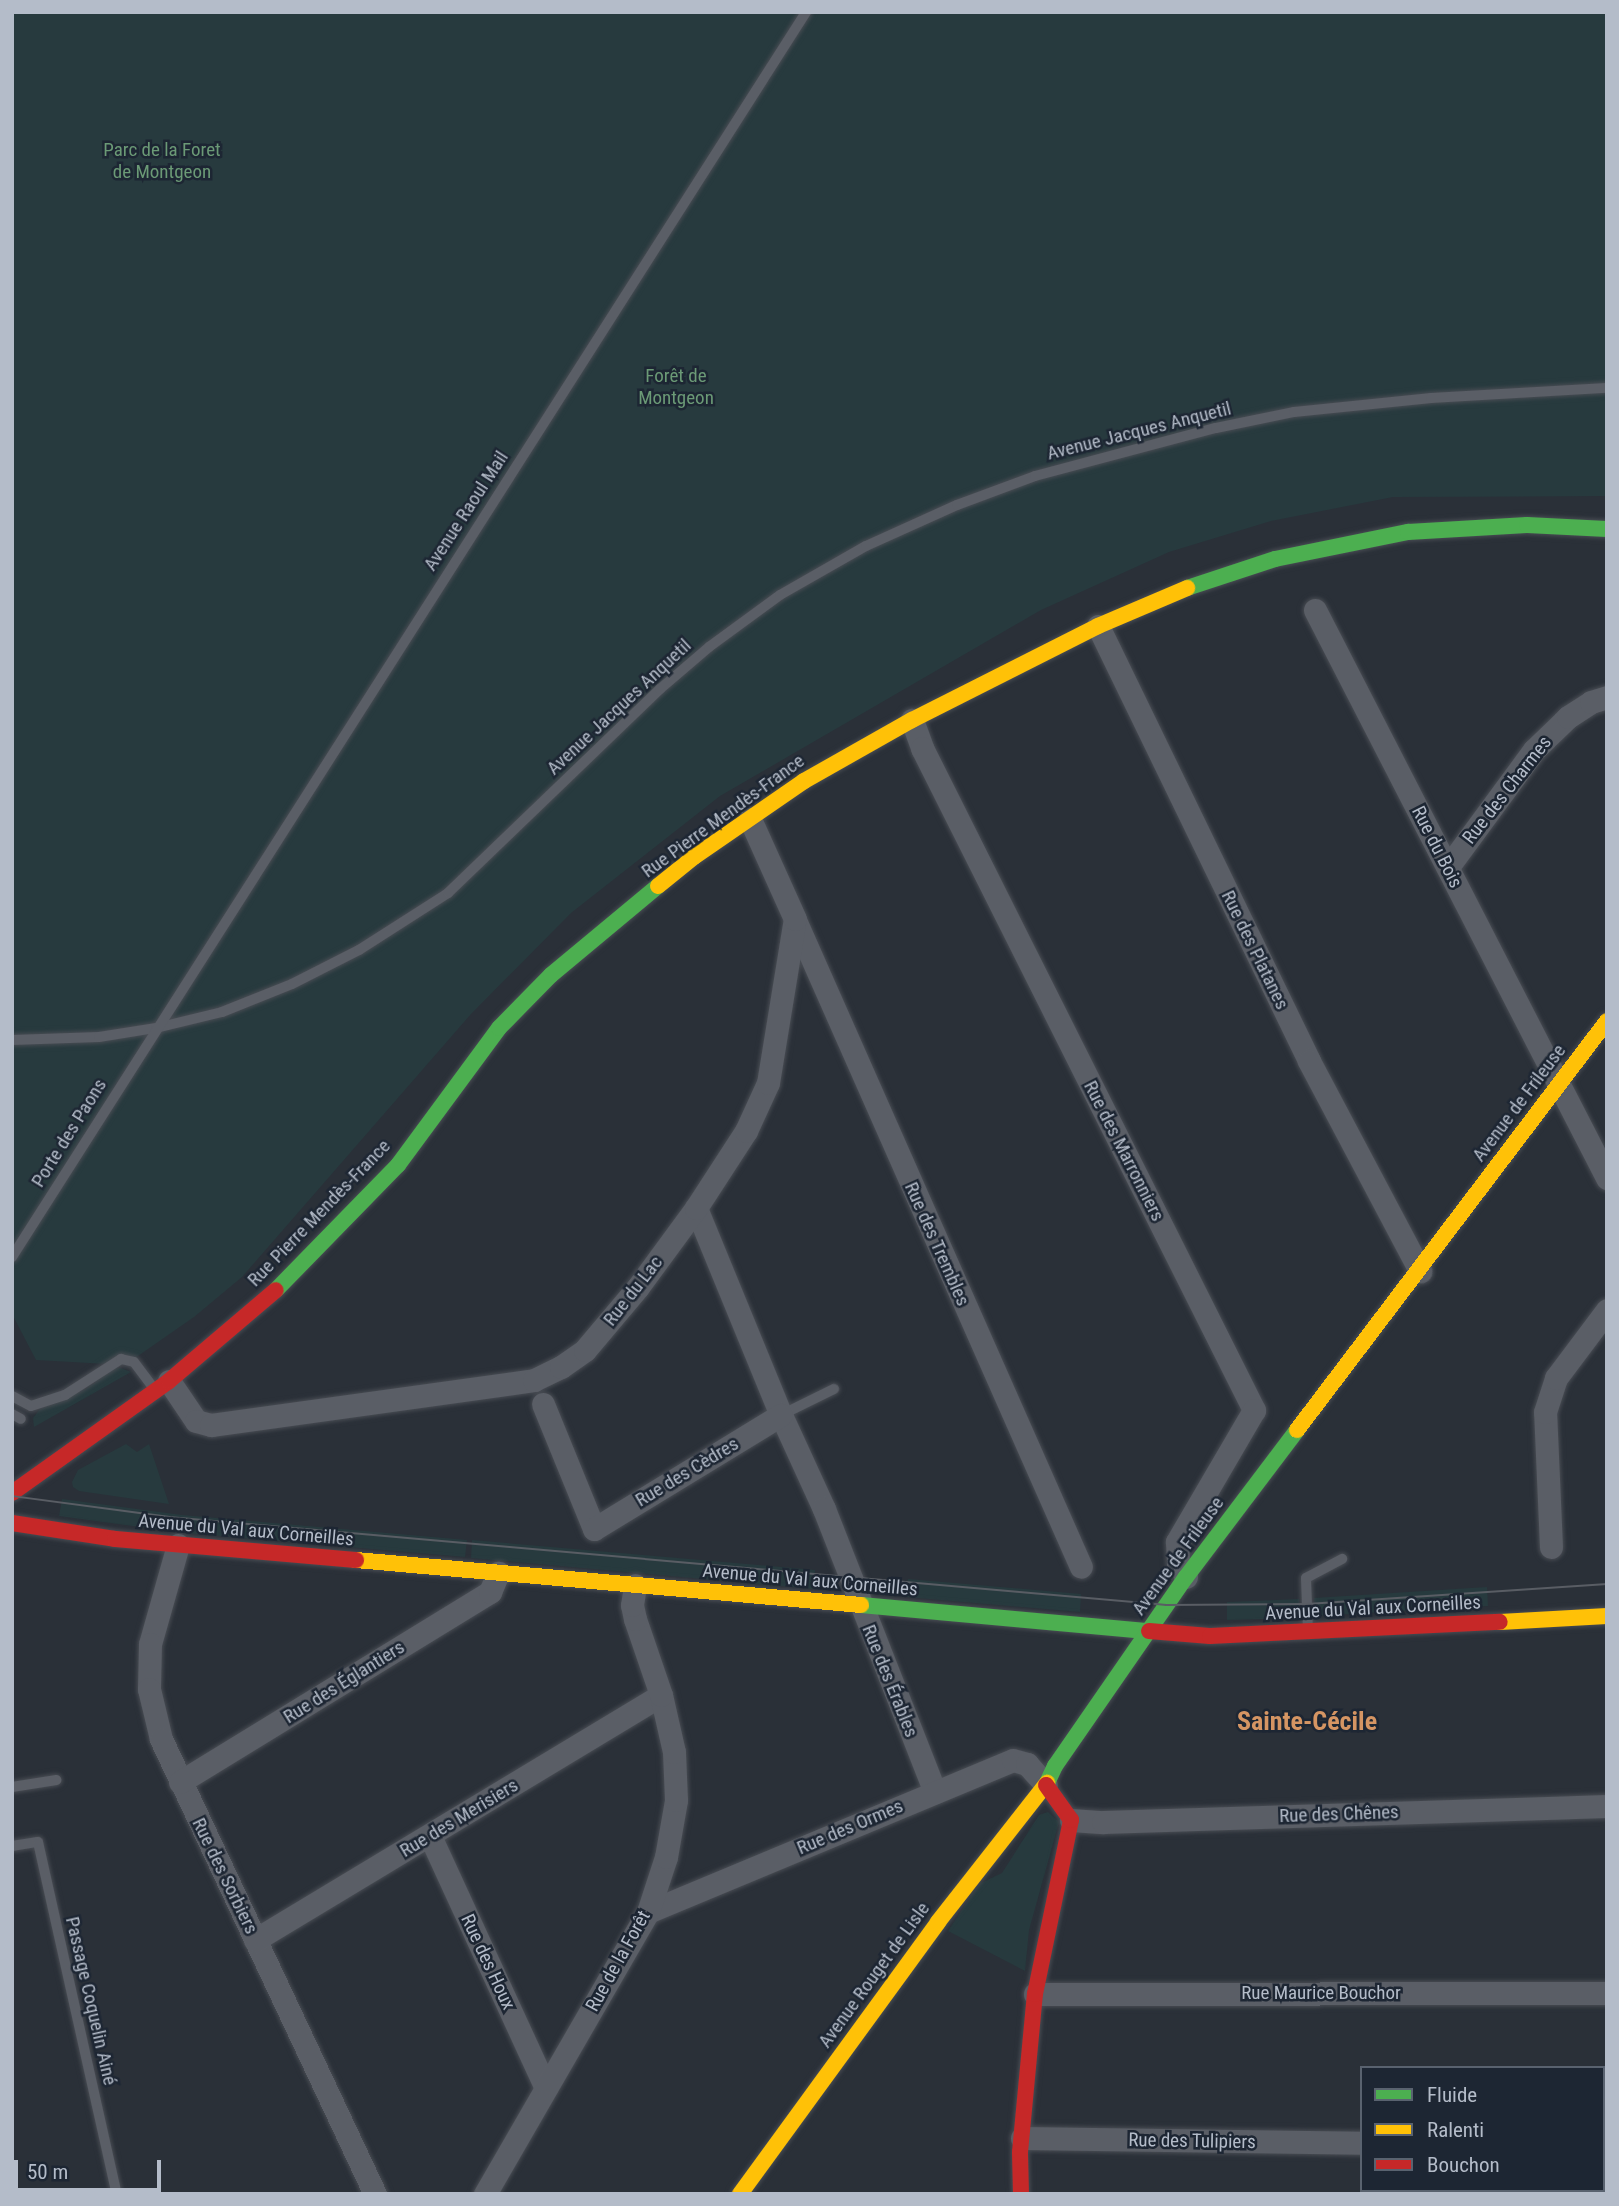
<!DOCTYPE html>
<meta charset="utf-8">
<style>
body{margin:0}
#map{position:relative;width:1619px;height:2206px;overflow:hidden;background:#2a3038;font-family:"Roboto Condensed",sans-serif}
div>[style]{position:absolute}
.green>*{inset:0;background:#273a3e}
.roads{filter:drop-shadow(0 0 2px #484c53) drop-shadow(0 0 2px #484c53)}
.lane>*{height:10px;margin:-5px;padding:0 5px;transform-origin:5px;border-radius:5px;background:#5a5e66}
.street>*{height:23px;margin:-11.5px;padding:0 11.5px;transform-origin:11.5px;border-radius:11.5px;background:#5a5e66}
.fast>*{height:16px;margin:-8px;padding:0 8px;transform-origin:8px;border-radius:8px;background:#4caf50}
.slow>*{height:16px;margin:-8px;padding:0 8px;transform-origin:8px;border-radius:8px;background:#ffc107}
.jam>*{height:16px;margin:-8px;padding:0 8px;transform-origin:8px;border-radius:8px;background:#c62828}
.tram>*{height:2px;margin:-1px;padding:0 1px;transform-origin:1px;border-radius:1px;background:#595d64}
span{translate:-50% -50%;white-space:nowrap;text-align:center;line-height:1.15;-webkit-text-stroke:5px #1d2633;paint-order:stroke}
.park-label{font-size:19px;color:#6b9a76}
.street-label{font-size:19px;color:#b4bcc9}
.district-label{font-size:26px;color:#d59563;font-weight:700}
.frame{position:absolute;inset:0;border:14px solid #b4bcc9;pointer-events:none}
.legend{position:absolute;left:1360px;top:2066px;width:245px;height:126px;box-sizing:border-box;background:#1d2633;border:2px solid #59626f;margin:0;padding:9px 12px;list-style:none;font-size:21px;color:#b4bcc9}
.legend li{display:flex;align-items:center;gap:14px;height:35px}
.legend b{width:35px;border:2px solid #59626f}
.scale{position:absolute;left:14px;top:2160px;width:147px;height:32px;box-sizing:border-box;border:4px solid #b4bcc9;border-top:0;padding-left:9px;font-size:21px;line-height:24px;white-space:nowrap;color:#b4bcc9;-webkit-text-stroke:5px #1d2633;paint-order:stroke}
</style>
<div id="map">
<div class="green">
<i style="clip-path:polygon(12px 12px,1607px 12px,1607px 496px,1393px 497px,1271px 521px,1169px 552px,1041px 610px,720px 796px,571px 913px,471px 1014px,242px 1277px,194px 1317px,125px 1365px,36px 1360px,12px 1314px)"></i>
<i style="clip-path:polygon(121px 1368px,131px 1372px,34px 1427px,33px 1418px,40px 1409px,86px 1389px,113px 1369px)"></i>
<i style="clip-path:polygon(126px 1444px,137px 1452px,149px 1444px,169px 1504px,79px 1491px,73px 1487px,72px 1482px,78px 1470px)"></i>
<i style="clip-path:polygon(62px 1499px,182px 1515px,467px 1540px,465px 1557px,185px 1533px,59px 1516px)"></i>
<i style="clip-path:polygon(472px 1540px,815px 1570px,814px 1589px,471px 1558px)"></i>
<i style="clip-path:polygon(908px 1579px,1081px 1594px,1080px 1612px,906px 1597px)"></i>
<i style="clip-path:polygon(1487px 1587px,1488px 1606px,1315px 1616px,1314px 1598px)"></i>
<i style="clip-path:polygon(1299px 1599px,1300px 1618px,1227px 1620px,1227px 1602px)"></i>
<i style="clip-path:polygon(1048px 1812px,1059px 1822px,1029px 1930px,1025px 1971px,948px 1931px,979px 1884px,1002px 1873px,1039px 1815px)"></i>
</div>
<div class="roads">
<div class="lane">
<i style="left:12px;top:1040px;width:87px;rotate:-2deg"></i>
<i style="left:99px;top:1037px;width:58px;rotate:-9deg"></i>
<i style="left:156px;top:1028px;width:68px;rotate:-13.6deg"></i>
<i style="left:222px;top:1012px;width:75px;rotate:-21.8deg"></i>
<i style="left:292px;top:984px;width:75px;rotate:-26.9deg"></i>
<i style="left:359px;top:950px;width:106px;rotate:-32.6deg"></i>
<i style="left:448px;top:893px;width:294px;rotate:-43.9deg"></i>
<i style="left:660px;top:689px;width:65px;rotate:-40.6deg"></i>
<i style="left:709px;top:647px;width:88px;rotate:-36.2deg"></i>
<i style="left:780px;top:595px;width:99px;rotate:-29.7deg"></i>
<i style="left:866px;top:546px;width:100px;rotate:-24.3deg"></i>
<i style="left:957px;top:505px;width:83px;rotate:-20.4deg"></i>
<i style="left:1035px;top:476px;width:187px;rotate:-14.9deg"></i>
<i style="left:1216px;top:428px;width:80px;rotate:-11.6deg"></i>
<i style="left:1294px;top:412px;width:138px;rotate:-5.8deg"></i>
<i style="left:1431px;top:398px;width:176px;rotate:-3.3deg"></i>
<i style="left:12px;top:1257px;width:1477px;rotate:-57.47deg"></i>
<i style="left:12px;top:1396px;width:21px;rotate:28deg"></i>
<i style="left:31px;top:1406px;width:36px;rotate:-18deg"></i>
<i style="left:65px;top:1395px;width:67px;rotate:-32.7deg"></i>
<i style="left:121px;top:1359px;width:13px;rotate:13deg"></i>
<i style="left:134px;top:1362px;width:34px;rotate:53deg"></i>
<i style="left:12px;top:1414px;width:10px;rotate:29deg"></i>
<i style="left:781px;top:1415px;width:59px;rotate:-26.1deg"></i>
<i style="left:1308px;top:1631px;width:53px;rotate:-92.2deg"></i>
<i style="left:1306px;top:1578px;width:41px;rotate:-27.8deg"></i>
<i style="left:12px;top:1787px;width:45px;rotate:-9deg"></i>
<i style="left:12px;top:1846px;width:26px;rotate:-9deg"></i>
<i style="left:38px;top:1842px;width:361px;rotate:77.4deg"></i>
</div>
<div class="street">
<i style="left:1315px;top:610px;width:639px;rotate:62.79deg"></i>
<i style="left:1098px;top:626px;width:483px;rotate:64.1deg"></i>
<i style="left:1309px;top:1061px;width:238px;rotate:62.1deg"></i>
<i style="left:912px;top:720px;width:30px;rotate:70deg"></i>
<i style="left:922px;top:748px;width:741px;rotate:63.37deg"></i>
<i style="left:1254px;top:1410px;width:153px;rotate:120.3deg"></i>
<i style="left:1177px;top:1542px;width:21px;rotate:87deg"></i>
<i style="left:1178px;top:1563px;width:16px;rotate:60deg"></i>
<i style="left:1448px;top:867px;width:145px;rotate:-53.7deg"></i>
<i style="left:1534px;top:750px;width:47px;rotate:-44.1deg"></i>
<i style="left:1568px;top:717px;width:27px;rotate:-33deg"></i>
<i style="left:1591px;top:702px;width:17px;rotate:-17deg"></i>
<i style="left:795px;top:920px;width:707px;rotate:66.15deg"></i>
<i style="left:696px;top:1208px;width:224px;rotate:67.7deg"></i>
<i style="left:781px;top:1415px;width:103px;rotate:65.4deg"></i>
<i style="left:824px;top:1509px;width:304px;rotate:68.6deg"></i>
<i style="left:169px;top:1381px;width:48px;rotate:56deg"></i>
<i style="left:196px;top:1421px;width:16px;rotate:15deg"></i>
<i style="left:211px;top:1425px;width:326px;rotate:-7.9deg"></i>
<i style="left:534px;top:1380px;width:30px;rotate:-26deg"></i>
<i style="left:561px;top:1367px;width:29px;rotate:-35deg"></i>
<i style="left:585px;top:1350px;width:82px;rotate:-49.9deg"></i>
<i style="left:638px;top:1287px;width:98px;rotate:-53.7deg"></i>
<i style="left:696px;top:1208px;width:92px;rotate:-57deg"></i>
<i style="left:746px;top:1131px;width:53px;rotate:-65.4deg"></i>
<i style="left:768px;top:1083px;width:166px;rotate:-80.7deg"></i>
<i style="left:795px;top:919px;width:110px;rotate:-114.2deg"></i>
<i style="left:543px;top:1404px;width:135px;rotate:67.8deg"></i>
<i style="left:594px;top:1529px;width:219px;rotate:-31.4deg"></i>
<i style="left:178px;top:1545px;width:103px;rotate:105.8deg"></i>
<i style="left:150px;top:1644px;width:45px;rotate:91.3deg"></i>
<i style="left:149px;top:1689px;width:51px;rotate:76.5deg"></i>
<i style="left:161px;top:1739px;width:503px;rotate:64.81deg"></i>
<i style="left:1551px;top:1547px;width:135px;rotate:-92.5deg"></i>
<i style="left:1545px;top:1412px;width:36px;rotate:-72deg"></i>
<i style="left:1556px;top:1378px;width:85px;rotate:-53.1deg"></i>
<i style="left:180px;top:1782px;width:364px;rotate:-31.5deg"></i>
<i style="left:490px;top:1592px;width:21px;rotate:-67deg"></i>
<i style="left:1071px;top:1820px;width:32px;rotate:4deg"></i>
<i style="left:1103px;top:1822px;width:504px;rotate:-1.82deg"></i>
<i style="left:430px;top:1836px;width:277px;rotate:65.3deg"></i>
<i style="left:648px;top:1912px;width:395px;rotate:-22.6deg"></i>
<i style="left:1013px;top:1760px;width:15px;rotate:16deg"></i>
<i style="left:1027px;top:1764px;width:28px;rotate:48deg"></i>
<i style="left:255px;top:1940px;width:474px;rotate:-31.1deg"></i>
<i style="left:1035px;top:1994px;width:572px;rotate:-0.1deg"></i>
<i style="left:1022px;top:2138px;width:340px;rotate:0.8deg"></i>
<i style="left:1603px;top:2146px;width:4px"></i>
<i style="left:485px;top:2194px;width:326px;rotate:-60deg"></i>
<i style="left:648px;top:1912px;width:58px;rotate:-71.9deg"></i>
<i style="left:666px;top:1857px;width:58px;rotate:-80deg"></i>
<i style="left:676px;top:1800px;width:48px;rotate:-92.4deg"></i>
<i style="left:674px;top:1752px;width:58px;rotate:-102.8deg"></i>
<i style="left:661px;top:1695px;width:80px;rotate:-108.9deg"></i>
<i style="left:635px;top:1619px;width:14px;rotate:-102deg"></i>
<i style="left:632px;top:1605px;width:20px;rotate:-81deg"></i>
</div>
<div class="fast">
<i style="left:1187px;top:588px;width:93px;rotate:-18.2deg"></i>
<i style="left:1275px;top:559px;width:136px;rotate:-11.5deg"></i>
<i style="left:1408px;top:532px;width:119px;rotate:-3.4deg"></i>
<i style="left:1527px;top:525px;width:80px;rotate:2.9deg"></i>
<i style="left:276px;top:1290px;width:175px;rotate:-45.7deg"></i>
<i style="left:398px;top:1165px;width:170px;rotate:-53.6deg"></i>
<i style="left:499px;top:1028px;width:74px;rotate:-45.5deg"></i>
<i style="left:551px;top:975px;width:139px;rotate:-39.8deg"></i>
<i style="left:861px;top:1605px;width:289px;rotate:5.2deg"></i>
<i style="left:1047px;top:1783px;width:19px;rotate:-65deg"></i>
<i style="left:1055px;top:1766px;width:230px;rotate:-55.3deg"></i>
<i style="left:1186px;top:1577px;width:184px;rotate:-52.9deg"></i>
</div>
<div class="slow">
<i style="left:658px;top:886px;width:46px;rotate:-38.9deg"></i>
<i style="left:694px;top:857px;width:134px;rotate:-34.6deg"></i>
<i style="left:804px;top:781px;width:124px;rotate:-29.5deg"></i>
<i style="left:912px;top:720px;width:208px;rotate:-26.8deg"></i>
<i style="left:1098px;top:626px;width:97px;rotate:-23.1deg"></i>
<i style="left:1297px;top:1430px;width:513px;rotate:-52.84deg"></i>
<i style="left:356px;top:1560px;width:507px;rotate:5.09deg"></i>
<i style="left:1500px;top:1622px;width:107px;rotate:-3.2deg"></i>
<i style="left:740px;top:2194px;width:336px;rotate:-53.9deg"></i>
<i style="left:938px;top:1922px;width:177px;rotate:-51.9deg"></i>
</div>
<div class="jam">
<i style="left:12px;top:1493px;width:193px;rotate:-35.5deg"></i>
<i style="left:169px;top:1381px;width:140px;rotate:-40.4deg"></i>
<i style="left:12px;top:1523px;width:104px;rotate:8.8deg"></i>
<i style="left:115px;top:1539px;width:242px;rotate:5deg"></i>
<i style="left:1149px;top:1631px;width:61px;rotate:4.7deg"></i>
<i style="left:1210px;top:1636px;width:290px;rotate:-2.8deg"></i>
<i style="left:1021px;top:2194px;width:42px;rotate:-91.4deg"></i>
<i style="left:1020px;top:2152px;width:159px;rotate:-84.6deg"></i>
<i style="left:1035px;top:1994px;width:178px;rotate:-78.3deg"></i>
<i style="left:1071px;top:1820px;width:43px;rotate:-125.5deg"></i>
</div>
</div>
<div class="tram">
<i style="left:12px;top:1496px;width:158px;rotate:7.6deg"></i>
<i style="left:169px;top:1517px;width:1001px;rotate:5.04deg"></i>
<i style="left:1166px;top:1605px;width:141px;rotate:-0.4deg"></i>
<i style="left:1307px;top:1604px;width:301px;rotate:-3.8deg"></i>
</div>
<div class="park-label">
<span style="left:162px;top:161px">Parc de la Foret<br>de Montgeon</span>
<span style="left:676px;top:387px">Forêt de<br>Montgeon</span>
</div>
<div class="street-label">
<span style="left:1139px;top:431px;rotate:-14deg">Avenue Jacques Anquetil</span>
<span style="left:466px;top:511px;rotate:-57deg">Avenue Raoul Mail</span>
<span style="left:619px;top:707px;rotate:-43deg">Avenue Jacques Anquetil</span>
<span style="left:1507px;top:790px;rotate:-52deg">Rue des Charmes</span>
<span style="left:723px;top:816px;rotate:-36deg">Rue Pierre Mendès-France</span>
<span style="left:1437px;top:847px;rotate:63deg">Rue du Bois</span>
<span style="left:1255px;top:950px;rotate:64deg">Rue des Platanes</span>
<span style="left:1519px;top:1103px;rotate:-53deg">Avenue de Frileuse</span>
<span style="left:69px;top:1133px;rotate:-58deg">Porte des Paons</span>
<span style="left:1124px;top:1151px;rotate:63deg">Rue des Marronniers</span>
<span style="left:319px;top:1213px;rotate:-46deg">Rue Pierre Mendès-France</span>
<span style="left:937px;top:1244px;rotate:66deg">Rue des Trembles</span>
<span style="left:633px;top:1291px;rotate:-52deg">Rue du Lac</span>
<span style="left:687px;top:1472px;rotate:-31deg">Rue des Cèdres</span>
<span style="left:246px;top:1530px;rotate:5deg">Avenue du Val aux Corneilles</span>
<span style="left:1178px;top:1556px;rotate:-54deg">Avenue de Frileuse</span>
<span style="left:810px;top:1580px;rotate:5deg">Avenue du Val aux Corneilles</span>
<span style="left:1373px;top:1608px;rotate:-3deg">Avenue du Val aux Corneilles</span>
<span style="left:890px;top:1681px;rotate:68deg">Rue des Érables</span>
<span style="left:344px;top:1682px;rotate:-32deg">Rue des Églantiers</span>
<span style="left:1339px;top:1814px;rotate:-2deg">Rue des Chênes</span>
<span style="left:459px;top:1818px;rotate:-31deg">Rue des Merisiers</span>
<span style="left:850px;top:1827px;rotate:-23deg">Rue des Ormes</span>
<span style="left:225px;top:1876px;rotate:64deg">Rue des Sorbiers</span>
<span style="left:618px;top:1961px;rotate:-61deg">Rue de la Forêt</span>
<span style="left:488px;top:1962px;rotate:65deg">Rue des Houx</span>
<span style="left:874px;top:1975px;rotate:-54deg">Avenue Rouget de Lisle</span>
<span style="left:1321px;top:1993px">Rue Maurice Bouchor</span>
<span style="left:91px;top:2001px;rotate:77deg">Passage Coquelin Ainé</span>
<span style="left:1192px;top:2141px;rotate:1deg">Rue des Tulipiers</span>
</div>
<div class="district-label">
<span style="left:1307px;top:1722px">Sainte-Cécile</span>
</div>
<div class="frame"></div>
<ul class="legend">
<li><b style="height:9px;background:#4caf50"></b>Fluide</li>
<li><b style="height:9px;background:#ffc107"></b>Ralenti</li>
<li><b style="height:9px;background:#c62828"></b>Bouchon</li>
</ul>
<div class="scale">50 m</div>
</div>
